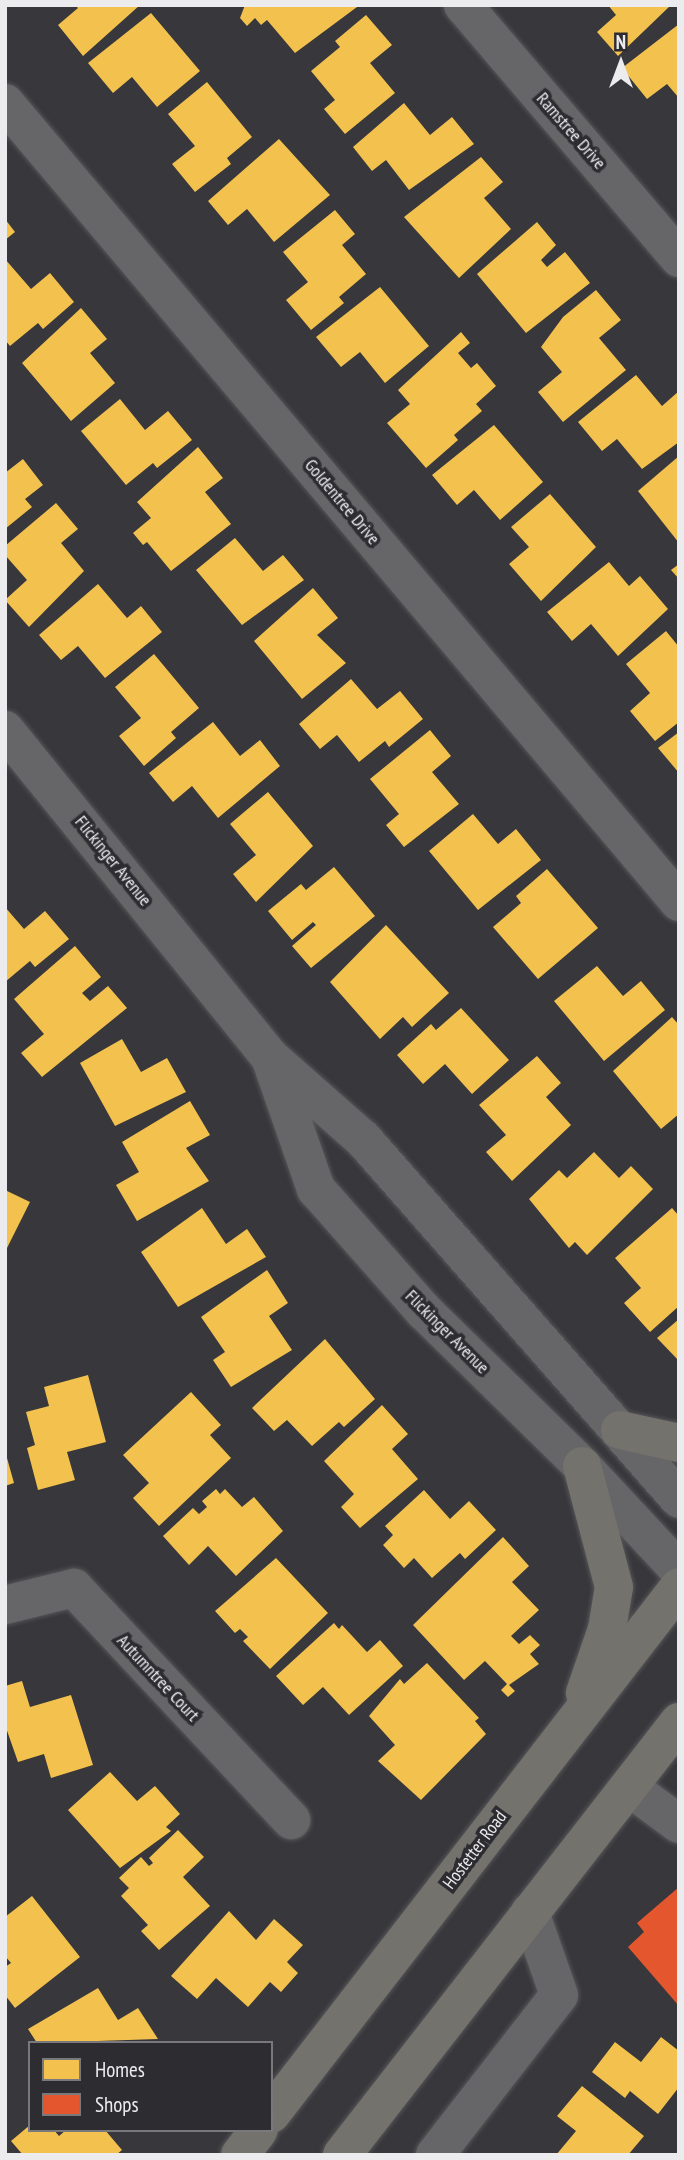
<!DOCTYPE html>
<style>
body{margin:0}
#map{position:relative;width:684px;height:2160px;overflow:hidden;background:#38373b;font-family:"PT Sans Narrow",sans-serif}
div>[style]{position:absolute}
.homes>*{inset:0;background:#f2c14e}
.shops>*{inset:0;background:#e4572e}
.roads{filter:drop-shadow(0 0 2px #555558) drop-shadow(0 0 2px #555558)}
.minor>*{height:38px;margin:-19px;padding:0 19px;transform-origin:19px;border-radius:19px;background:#666668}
.major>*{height:38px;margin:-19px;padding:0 19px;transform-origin:19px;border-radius:19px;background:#74726d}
span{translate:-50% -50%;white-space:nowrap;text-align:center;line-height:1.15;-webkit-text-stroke:7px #2d2c31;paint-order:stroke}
.street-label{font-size:18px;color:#ececef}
.frame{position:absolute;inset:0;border:7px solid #ececef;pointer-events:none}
.legend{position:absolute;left:28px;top:2041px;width:245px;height:91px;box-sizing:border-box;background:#2d2c31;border:2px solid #79797d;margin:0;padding:9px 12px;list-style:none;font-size:21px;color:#ececef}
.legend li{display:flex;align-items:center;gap:14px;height:35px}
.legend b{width:35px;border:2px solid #79797d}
.north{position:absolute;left:586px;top:28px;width:70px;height:70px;-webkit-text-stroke:5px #2d2c31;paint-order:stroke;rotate:0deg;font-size:19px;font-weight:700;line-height:28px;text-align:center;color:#ececef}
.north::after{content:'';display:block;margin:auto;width:24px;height:32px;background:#ececef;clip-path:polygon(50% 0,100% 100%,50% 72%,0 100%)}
</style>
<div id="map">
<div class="homes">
<i style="clip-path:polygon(75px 5px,140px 5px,83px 56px,58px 25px,78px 8px)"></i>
<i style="clip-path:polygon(245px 5px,355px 5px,357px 7px,295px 53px,267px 20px,261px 25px,255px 18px,247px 26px,240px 18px)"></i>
<i style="clip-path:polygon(608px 5px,671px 5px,618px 56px,597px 32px,616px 15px)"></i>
<i style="clip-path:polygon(151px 13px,200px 71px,157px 107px,132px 77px,113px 93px,88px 63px)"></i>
<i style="clip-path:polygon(366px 15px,392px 45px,370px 63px,395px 93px,345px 134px,324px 109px,335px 100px,311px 71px,340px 47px,335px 41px)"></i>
<i style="clip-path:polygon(679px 24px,679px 98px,667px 84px,647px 99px,622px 68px)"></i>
<i style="clip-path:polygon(207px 82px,252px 137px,227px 158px,231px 164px,195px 192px,172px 164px,195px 146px,168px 114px)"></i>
<i style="clip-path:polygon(404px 103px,430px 135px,452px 117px,474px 144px,409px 190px,386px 160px,372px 171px,353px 147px)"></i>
<i style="clip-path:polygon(279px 139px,330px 195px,274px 242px,247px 209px,228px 225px,208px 201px)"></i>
<i style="clip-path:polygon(481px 157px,503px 182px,484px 198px,511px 229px,459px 278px,404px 217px)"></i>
<i style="clip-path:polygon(335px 210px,355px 234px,342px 245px,366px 274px,339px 297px,344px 303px,311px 330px,286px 300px,308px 282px,283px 252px)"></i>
<i style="clip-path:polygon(5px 219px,15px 232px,5px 240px)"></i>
<i style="clip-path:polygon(537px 222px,556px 245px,541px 260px,547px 267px,565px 252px,590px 283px,526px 333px,477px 274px)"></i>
<i style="clip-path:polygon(5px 259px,31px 289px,50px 273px,74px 302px,43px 329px,38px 323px,10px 346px,5px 340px)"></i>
<i style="clip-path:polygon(380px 287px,429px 346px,385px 383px,360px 352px,341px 367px,316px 337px)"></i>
<i style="clip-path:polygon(596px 290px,621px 320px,599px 338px,626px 370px,563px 422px,538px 392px,562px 372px,541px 347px,563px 317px)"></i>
<i style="clip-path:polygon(81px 308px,107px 339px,90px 353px,115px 383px,71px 421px,22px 363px)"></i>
<i style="clip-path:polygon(461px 332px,470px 343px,458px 353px,471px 368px,477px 363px,496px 386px,476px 404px,482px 411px,454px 435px,458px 440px,426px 468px,387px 423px,410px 404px,398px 390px)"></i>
<i style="clip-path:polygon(636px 375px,662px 406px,679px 391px,679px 442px,642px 469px,617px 439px,602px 451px,578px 422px)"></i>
<i style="clip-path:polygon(120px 399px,145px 430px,168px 411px,192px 440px,157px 468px,153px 463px,126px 485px,81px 431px)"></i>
<i style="clip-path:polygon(494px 425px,543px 482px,500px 520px,474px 490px,457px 505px,432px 475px)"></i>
<i style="clip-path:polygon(198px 447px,223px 478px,205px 492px,231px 524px,171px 571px,147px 542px,143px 545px,133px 533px,151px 518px,137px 502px)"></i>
<i style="clip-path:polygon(679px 456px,679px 543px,638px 491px)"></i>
<i style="clip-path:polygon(23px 459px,43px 485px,25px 499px,32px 507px,5px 529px,5px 473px)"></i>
<i style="clip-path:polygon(550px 494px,596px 547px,541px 601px,509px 564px,529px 547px,511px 527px)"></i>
<i style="clip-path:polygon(56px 503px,78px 529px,61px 543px,84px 571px,29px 627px,5px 600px,27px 580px,5px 555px,5px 546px)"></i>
<i style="clip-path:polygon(235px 538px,263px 571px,283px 555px,304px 580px,242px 625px,196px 570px)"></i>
<i style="clip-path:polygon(609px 562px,629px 586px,640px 576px,668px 609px,618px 656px,591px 624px,572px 641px,547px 612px)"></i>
<i style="clip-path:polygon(679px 564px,679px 579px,671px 570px)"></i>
<i style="clip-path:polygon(98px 584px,127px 618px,141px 606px,162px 632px,105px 678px,78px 646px,61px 660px,39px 635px)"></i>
<i style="clip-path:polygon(313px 588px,338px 618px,317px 635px,346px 663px,302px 699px,254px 641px)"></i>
<i style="clip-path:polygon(666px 631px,679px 647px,679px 722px,655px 741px,630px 711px,650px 693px,626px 664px)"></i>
<i style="clip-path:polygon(154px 654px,199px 708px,171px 732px,176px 738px,144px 766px,119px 736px,141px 718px,115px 687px)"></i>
<i style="clip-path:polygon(351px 679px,377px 709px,400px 691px,423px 719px,389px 747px,385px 741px,359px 762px,337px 735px,320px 749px,299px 724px)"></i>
<i style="clip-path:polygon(213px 722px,240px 756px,260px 740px,280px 766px,218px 818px,192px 786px,173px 802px,149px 773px)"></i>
<i style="clip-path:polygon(430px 730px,451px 756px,432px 772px,459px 804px,404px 847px,386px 825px,399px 814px,370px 779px)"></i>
<i style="clip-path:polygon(679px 732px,679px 773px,658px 748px)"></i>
<i style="clip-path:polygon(268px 792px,313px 846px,256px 902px,233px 874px,256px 855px,230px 824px)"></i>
<i style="clip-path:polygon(473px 814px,498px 844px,516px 829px,541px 860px,478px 910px,429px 851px)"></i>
<i style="clip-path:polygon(334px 867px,375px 916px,311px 968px,292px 946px,316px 925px,313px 922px,292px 940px,268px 911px,301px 884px,306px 890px)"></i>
<i style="clip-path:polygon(547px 869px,598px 928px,538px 979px,493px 927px,521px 903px,516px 896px)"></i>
<i style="clip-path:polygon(5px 907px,24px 929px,45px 911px,69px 939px,35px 967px,30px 961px,5px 982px)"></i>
<i style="clip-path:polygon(386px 925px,449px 993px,412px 1027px,403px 1017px,380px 1039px,330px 982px)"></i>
<i style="clip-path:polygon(75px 946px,101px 977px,82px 993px,90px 1001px,108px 986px,127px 1008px,42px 1077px,21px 1053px,44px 1034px,14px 999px)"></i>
<i style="clip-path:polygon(597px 966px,623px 996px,641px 981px,665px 1010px,604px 1061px,554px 1001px)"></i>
<i style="clip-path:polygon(461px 1008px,509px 1060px,472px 1094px,445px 1064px,423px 1084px,397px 1055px,431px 1024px,436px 1030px)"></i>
<i style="clip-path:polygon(672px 1017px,679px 1025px,679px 1114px,661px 1129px,613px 1071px)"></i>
<i style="clip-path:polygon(122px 1039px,141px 1072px,167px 1058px,186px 1092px,115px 1126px,80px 1063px)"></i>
<i style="clip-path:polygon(537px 1056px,561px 1083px,546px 1097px,571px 1125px,512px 1181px,486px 1152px,506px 1135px,479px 1105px)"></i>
<i style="clip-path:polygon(190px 1101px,210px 1135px,186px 1148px,209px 1181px,137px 1221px,116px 1185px,139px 1172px,122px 1142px)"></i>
<i style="clip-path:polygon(594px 1152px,619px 1178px,631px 1166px,653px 1189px,587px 1255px,575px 1242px,569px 1248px,529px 1199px,559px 1170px,567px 1178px)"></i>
<i style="clip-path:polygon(5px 1190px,30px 1202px,5px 1252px)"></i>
<i style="clip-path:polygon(202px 1208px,226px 1244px,247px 1229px,266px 1257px,178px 1307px,141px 1252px)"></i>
<i style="clip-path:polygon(672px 1208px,679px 1216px,679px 1306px,650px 1332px,624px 1303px,641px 1288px,615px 1258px)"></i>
<i style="clip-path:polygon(267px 1270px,288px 1303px,269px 1316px,292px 1350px,231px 1387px,213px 1360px,225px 1352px,201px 1317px)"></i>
<i style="clip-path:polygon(679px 1319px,679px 1361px,657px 1338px)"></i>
<i style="clip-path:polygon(325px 1339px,375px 1399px,344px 1427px,339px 1422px,312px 1446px,287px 1420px,274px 1431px,252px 1408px)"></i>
<i style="clip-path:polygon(88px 1375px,106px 1442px,67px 1452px,75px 1480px,38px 1490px,27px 1448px,35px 1445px,26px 1412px,49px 1406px,44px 1387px)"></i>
<i style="clip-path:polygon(191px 1392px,221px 1425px,210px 1435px,231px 1458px,159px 1526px,133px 1498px,149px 1483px,123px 1455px)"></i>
<i style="clip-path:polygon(382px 1405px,408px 1434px,392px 1449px,418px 1479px,360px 1528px,341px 1507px,354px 1494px,324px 1461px)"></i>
<i style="clip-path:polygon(5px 1451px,14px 1483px,5px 1486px)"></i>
<i style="clip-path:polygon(216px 1489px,220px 1494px,225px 1489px,242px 1507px,254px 1497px,283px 1531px,236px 1576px,208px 1546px,189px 1565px,163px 1536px,193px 1508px,199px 1514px,207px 1507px,202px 1501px)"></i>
<i style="clip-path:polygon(424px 1490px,450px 1519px,469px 1501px,496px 1530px,465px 1559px,460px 1553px,432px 1578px,414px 1558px,404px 1568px,383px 1545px,393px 1535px,385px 1526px)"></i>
<i style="clip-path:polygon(503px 1537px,529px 1566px,512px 1582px,539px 1610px,511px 1636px,519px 1644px,530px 1635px,540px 1645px,530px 1654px,539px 1664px,509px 1685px,515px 1691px,508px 1697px,501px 1690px,507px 1684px,485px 1661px,464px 1680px,413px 1625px)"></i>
<i style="clip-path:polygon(276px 1558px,328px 1613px,270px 1669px,243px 1641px,248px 1637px,240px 1629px,235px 1633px,215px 1611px)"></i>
<i style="clip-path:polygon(334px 1623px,339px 1629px,342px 1625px,367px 1652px,380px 1640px,403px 1666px,349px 1715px,323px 1687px,303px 1705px,276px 1676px)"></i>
<i style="clip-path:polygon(427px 1663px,479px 1718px,475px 1721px,486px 1734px,421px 1800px,378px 1761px,395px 1745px,369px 1716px,400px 1679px,404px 1684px)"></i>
<i style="clip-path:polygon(22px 1681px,30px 1707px,71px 1695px,93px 1765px,51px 1778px,44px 1754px,18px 1762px,5px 1725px,5px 1686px)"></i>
<i style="clip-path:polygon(110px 1772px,137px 1801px,155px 1786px,180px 1814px,166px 1827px,171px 1831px,120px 1868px,68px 1810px)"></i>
<i style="clip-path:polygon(178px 1830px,204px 1857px,183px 1877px,210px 1906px,159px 1950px,141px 1931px,148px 1925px,121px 1896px,129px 1888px,119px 1878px,141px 1857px,149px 1866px,153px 1863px,149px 1858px)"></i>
<i style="clip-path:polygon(32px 1896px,80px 1957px,15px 2008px,5px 1995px,5px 1967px,11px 1963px,5px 1956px,5px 1917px)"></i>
<i style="clip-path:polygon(229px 1911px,256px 1940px,274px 1919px,303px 1945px,287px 1962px,298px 1973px,281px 1992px,270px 1982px,248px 2007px,216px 1978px,197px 1999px,171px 1976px)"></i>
<i style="clip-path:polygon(98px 1988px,118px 2020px,138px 2008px,158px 2039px,37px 2043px,28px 2029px)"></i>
<i style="clip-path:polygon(661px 2037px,679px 2051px,679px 2087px,658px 2114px,630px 2091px,625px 2098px,592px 2072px,615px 2042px,641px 2062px)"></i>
<i style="clip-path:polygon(582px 2086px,644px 2136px,628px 2155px,556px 2155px,576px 2131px,557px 2116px)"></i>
<i style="clip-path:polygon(30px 2125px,30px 2130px,54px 2130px,59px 2136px,66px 2130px,105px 2130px,122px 2150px,116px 2155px,23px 2155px,11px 2141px)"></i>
</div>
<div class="shops">
<i style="clip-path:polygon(679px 1887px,679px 2006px,628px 1947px,644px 1932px,637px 1923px)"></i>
</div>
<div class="roads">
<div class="minor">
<i style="left:463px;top:5px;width:333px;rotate:49.5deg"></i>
<i style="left:5px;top:103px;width:1045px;rotate:49.85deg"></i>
<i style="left:5px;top:730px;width:422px;rotate:51deg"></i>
<i style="left:271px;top:1058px;width:123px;rotate:41.4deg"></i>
<i style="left:363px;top:1139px;width:479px;rotate:48.7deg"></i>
<i style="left:271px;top:1060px;width:137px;rotate:70.8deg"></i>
<i style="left:316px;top:1189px;width:164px;rotate:48.5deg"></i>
<i style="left:425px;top:1312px;width:220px;rotate:44.4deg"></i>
<i style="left:582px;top:1466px;width:142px;rotate:47deg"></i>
<i style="left:5px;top:1605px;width:71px;rotate:-13.8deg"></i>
<i style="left:74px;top:1588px;width:318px;rotate:46.9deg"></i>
<i style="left:629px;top:1787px;width:62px;rotate:36.5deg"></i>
<i style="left:435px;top:2155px;width:202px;rotate:-52.2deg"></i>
<i style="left:559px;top:1995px;width:88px;rotate:-109.3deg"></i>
</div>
<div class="major">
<i style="left:620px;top:1430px;width:60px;rotate:12.4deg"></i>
<i style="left:582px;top:1466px;width:125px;rotate:75.2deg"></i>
<i style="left:614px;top:1587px;width:43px;rotate:99.5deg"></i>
<i style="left:607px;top:1629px;width:68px;rotate:109deg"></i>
<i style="left:271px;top:2114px;width:666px;rotate:-52.25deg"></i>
<i style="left:240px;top:2155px;width:31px;rotate:-53deg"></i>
<i style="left:342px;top:2155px;width:549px;rotate:-52.11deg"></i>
</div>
</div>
<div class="street-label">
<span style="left:571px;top:131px;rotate:49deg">Ramstree Drive</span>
<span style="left:342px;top:502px;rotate:50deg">Goldentree Drive</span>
<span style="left:113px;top:861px;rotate:51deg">Flickinger Avenue</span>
<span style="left:447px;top:1332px;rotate:45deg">Flickinger Avenue</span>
<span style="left:158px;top:1678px;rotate:47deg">Autumntree Court</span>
<span style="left:475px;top:1850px;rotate:-53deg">Hostetter Road</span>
</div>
<div class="frame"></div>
<ul class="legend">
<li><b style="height:19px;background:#f2c14e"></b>Homes</li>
<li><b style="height:19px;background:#e4572e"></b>Shops</li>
</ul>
<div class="north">N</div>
</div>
